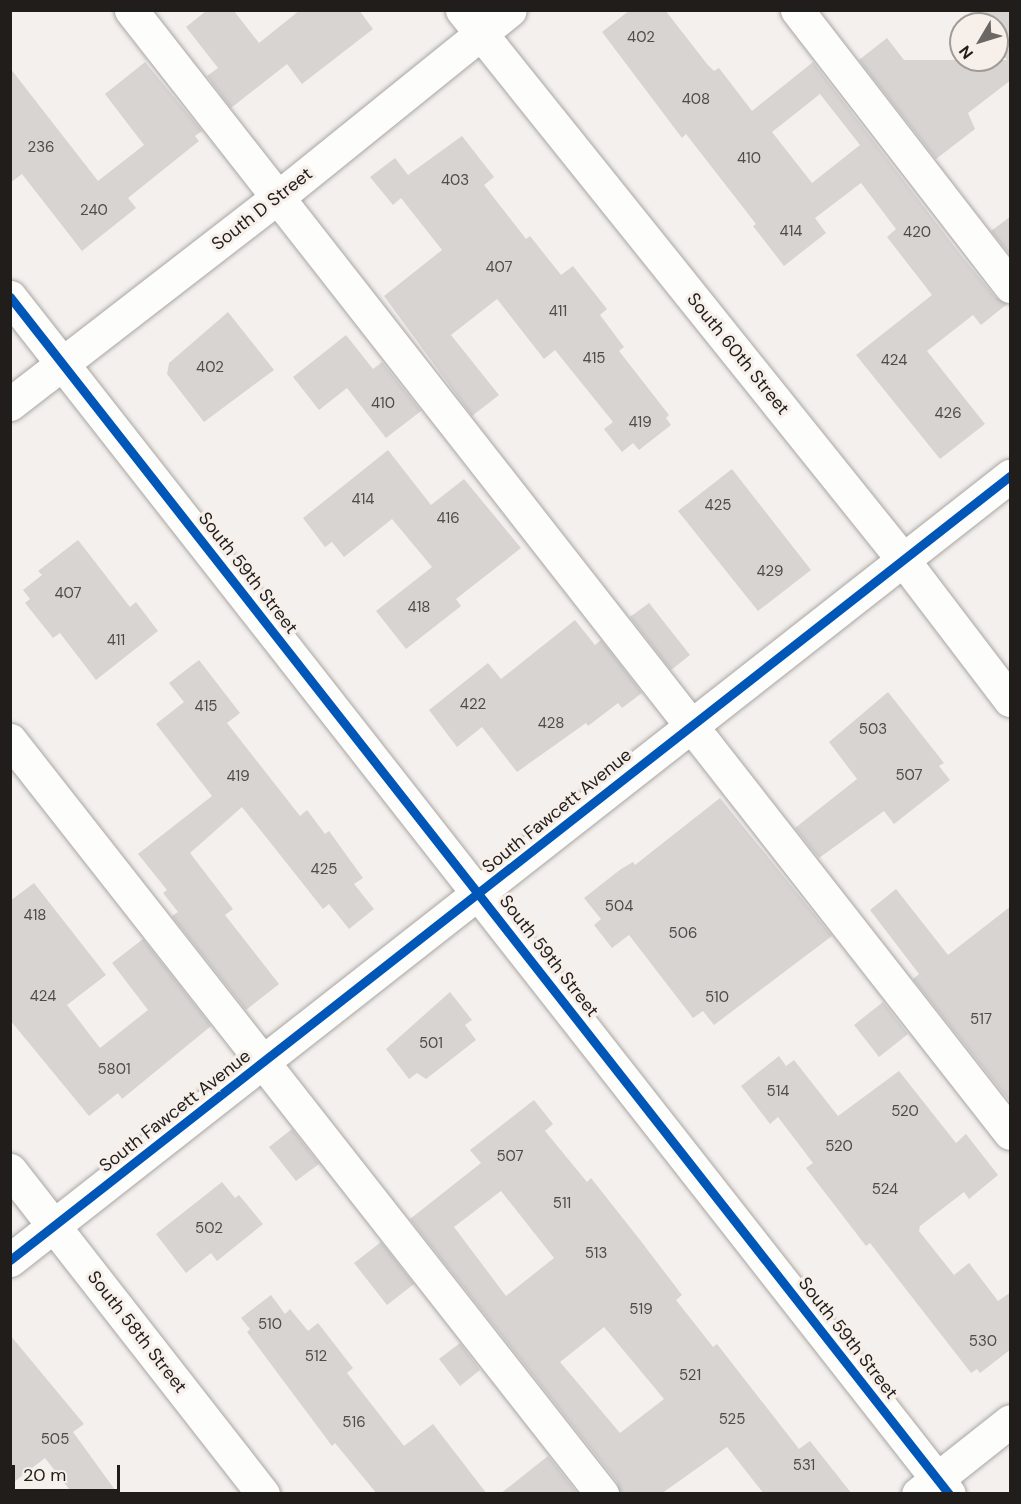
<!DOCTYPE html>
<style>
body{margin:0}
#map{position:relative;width:1021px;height:1504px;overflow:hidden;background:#f4f0ed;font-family:"DM Sans",sans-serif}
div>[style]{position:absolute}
.building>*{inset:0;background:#d7d4d2}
.roads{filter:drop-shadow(0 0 2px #a9a6a4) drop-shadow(0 0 2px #a9a6a4)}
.minor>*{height:33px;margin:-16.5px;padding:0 16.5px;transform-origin:16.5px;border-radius:16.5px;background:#fdfdfc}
.cycleway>*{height:9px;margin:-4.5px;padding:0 4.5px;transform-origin:4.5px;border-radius:4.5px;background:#0057b8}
span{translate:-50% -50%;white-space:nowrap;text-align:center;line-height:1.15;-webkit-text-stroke:6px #f7f0ea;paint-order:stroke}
.number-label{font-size:15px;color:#4e4b49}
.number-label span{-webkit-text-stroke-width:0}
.street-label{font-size:18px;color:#201d1b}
.frame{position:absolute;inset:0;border:12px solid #201d1b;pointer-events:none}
.north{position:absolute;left:949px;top:12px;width:60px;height:60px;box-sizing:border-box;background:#f7f0ea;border:2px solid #a19c97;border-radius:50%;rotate:232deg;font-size:16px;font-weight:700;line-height:24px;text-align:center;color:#201d1b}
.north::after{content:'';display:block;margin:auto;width:21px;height:27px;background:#6a6764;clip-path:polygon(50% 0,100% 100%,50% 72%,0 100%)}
.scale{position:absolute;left:12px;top:1465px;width:108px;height:27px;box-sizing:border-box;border:3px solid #201d1b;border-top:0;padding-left:8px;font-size:18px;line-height:21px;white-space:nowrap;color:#201d1b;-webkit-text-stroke:4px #f7f0ea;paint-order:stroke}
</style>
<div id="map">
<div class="building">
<i style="clip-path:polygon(300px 10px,359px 10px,373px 29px,302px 84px,287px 64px,231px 108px,207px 76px,218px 68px,186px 27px,206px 11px,234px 11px,259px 43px)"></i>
<i style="clip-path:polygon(evenodd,630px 10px,665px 10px,707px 64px,714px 71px,719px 68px,752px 111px,813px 62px,960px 254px,995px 297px,1007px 304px,981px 325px,973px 315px,927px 351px,985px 424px,940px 459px,856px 355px,932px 295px,887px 237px,896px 229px,861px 183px,815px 218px,826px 233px,784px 266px,753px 226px,756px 224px,686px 134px,682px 138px,602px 32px,630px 10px,820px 94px,860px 145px,812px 183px,772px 132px,820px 94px)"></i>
<i style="clip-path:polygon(968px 10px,1011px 10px,1011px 80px,968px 113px,975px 129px,936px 159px,859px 60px,887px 38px,904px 60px,1007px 60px,997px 47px,997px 24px,979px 24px)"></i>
<i style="clip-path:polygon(145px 62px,202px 131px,195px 136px,199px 141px,128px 198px,136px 208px,82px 251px,22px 174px,10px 183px,10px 68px,98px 181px,144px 145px,105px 94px)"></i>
<i style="clip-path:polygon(462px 136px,494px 177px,484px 185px,526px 239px,530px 236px,561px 275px,573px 266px,607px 309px,600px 315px,624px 347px,619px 351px,669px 415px,666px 418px,671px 425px,639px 450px,633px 443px,622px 452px,604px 429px,613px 422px,555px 350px,544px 359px,497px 299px,451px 335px,499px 395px,472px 416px,384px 296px,442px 250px,401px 198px,393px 205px,370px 177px,395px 158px,408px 175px)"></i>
<i style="clip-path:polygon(1011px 216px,1011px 256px,991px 231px)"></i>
<i style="clip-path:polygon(228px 312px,274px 370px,204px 422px,167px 374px,169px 363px)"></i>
<i style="clip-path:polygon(346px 335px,373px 369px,382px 362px,421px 411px,386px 438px,347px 388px,319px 410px,293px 377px)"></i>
<i style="clip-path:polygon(388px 450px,431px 505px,464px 479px,521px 548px,456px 599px,461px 606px,406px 649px,376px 611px,432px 567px,392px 519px,344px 557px,332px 542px,325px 547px,303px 518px)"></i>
<i style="clip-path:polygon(732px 469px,811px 570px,758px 611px,678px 511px)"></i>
<i style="clip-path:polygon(78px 540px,130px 607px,136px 602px,158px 631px,96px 680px,60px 633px,53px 638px,25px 603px,30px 599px,23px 590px,42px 575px,38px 571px)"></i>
<i style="clip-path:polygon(649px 603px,690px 655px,671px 670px,630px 617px)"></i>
<i style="clip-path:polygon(575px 620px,595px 645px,601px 640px,642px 693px,622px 708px,618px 703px,588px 726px,586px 723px,517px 772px,482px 727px,457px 747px,429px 710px,488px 663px,501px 679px)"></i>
<i style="clip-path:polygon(199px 660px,240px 713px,227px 723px,300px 816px,307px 810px,325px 834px,329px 831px,363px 878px,354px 884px,374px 909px,349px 929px,329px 904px,323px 909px,242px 807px,190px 853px,233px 909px,225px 915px,279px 984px,246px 1010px,172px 916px,178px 912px,163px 893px,167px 890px,138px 854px,212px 796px,156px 724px,184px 702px,169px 683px)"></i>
<i style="clip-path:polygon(888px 692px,944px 763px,939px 766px,950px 780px,894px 824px,884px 811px,819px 858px,795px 828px,857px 779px,829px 742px)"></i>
<i style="clip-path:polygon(720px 798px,832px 936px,714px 1025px,703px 1011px,693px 1018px,629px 935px,612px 948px,594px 925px,601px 919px,584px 898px,621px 869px,633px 862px,635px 865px)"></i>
<i style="clip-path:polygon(34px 883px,106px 975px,67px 1005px,100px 1048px,148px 1010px,112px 963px,143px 939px,211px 1026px,122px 1099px,118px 1093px,89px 1116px,10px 1020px,10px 901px)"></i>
<i style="clip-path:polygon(896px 889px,948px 955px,1011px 906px,1011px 1103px,913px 979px,919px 974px,870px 910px)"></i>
<i style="clip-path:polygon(450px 992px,472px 1020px,465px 1025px,476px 1040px,426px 1079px,417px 1073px,409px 1079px,386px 1049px)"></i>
<i style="clip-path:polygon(883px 1002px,908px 1034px,879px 1057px,854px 1025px)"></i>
<i style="clip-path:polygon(779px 1056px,786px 1066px,794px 1060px,838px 1116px,899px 1071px,956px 1143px,966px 1134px,998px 1175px,969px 1199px,964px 1192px,920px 1226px,919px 1231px,954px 1275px,969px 1263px,998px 1301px,1011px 1292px,1011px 1349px,980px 1373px,977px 1369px,971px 1373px,870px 1243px,866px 1246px,806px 1168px,813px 1163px,778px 1117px,770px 1124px,741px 1086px)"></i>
<i style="clip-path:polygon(evenodd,534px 1100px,553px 1124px,545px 1131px,587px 1182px,591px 1178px,640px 1240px,682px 1295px,676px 1300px,713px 1347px,717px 1344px,799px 1449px,810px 1441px,852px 1494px,764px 1494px,727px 1447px,661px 1494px,620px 1494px,617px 1482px,410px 1219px,481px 1163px,470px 1150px,534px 1100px,501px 1191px,554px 1258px,506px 1296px,454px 1227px,501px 1191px,534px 1100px,604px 1327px,664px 1399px,620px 1433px,560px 1362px,604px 1327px)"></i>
<i style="clip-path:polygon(292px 1129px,319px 1164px,296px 1181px,269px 1147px)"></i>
<i style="clip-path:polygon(222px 1182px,235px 1198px,239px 1195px,263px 1224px,217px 1261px,211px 1253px,186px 1273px,156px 1234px)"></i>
<i style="clip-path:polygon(381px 1242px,414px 1284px,387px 1305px,354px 1263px)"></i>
<i style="clip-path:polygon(271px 1295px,285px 1314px,290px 1309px,308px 1331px,318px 1323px,353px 1368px,347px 1373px,404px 1446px,433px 1424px,487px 1494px,377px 1494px,335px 1443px,332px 1446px,247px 1332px,250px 1329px,241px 1318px)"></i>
<i style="clip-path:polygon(10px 1335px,84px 1424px,73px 1432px,118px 1494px,73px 1494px,45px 1458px,10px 1485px)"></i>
<i style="clip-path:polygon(460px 1343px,480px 1370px,460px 1386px,439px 1359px)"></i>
<i style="clip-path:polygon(548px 1456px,578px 1494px,500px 1494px)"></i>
</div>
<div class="roads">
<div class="minor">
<i style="left:131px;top:10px;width:1426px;rotate:51.95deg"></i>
<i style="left:462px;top:10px;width:706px;rotate:51.26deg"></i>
<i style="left:904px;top:561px;width:175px;rotate:52.7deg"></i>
<i style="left:797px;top:10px;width:349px;rotate:52.3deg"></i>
<i style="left:10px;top:297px;width:1521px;rotate:51.89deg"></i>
<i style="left:10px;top:404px;width:337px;rotate:-37.7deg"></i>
<i style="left:277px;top:198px;width:299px;rotate:-38.9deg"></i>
<i style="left:10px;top:740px;width:959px;rotate:51.86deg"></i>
<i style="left:10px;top:1170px;width:411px;rotate:52deg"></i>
<i style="left:10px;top:1260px;width:1271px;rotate:-38.1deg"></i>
<i style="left:918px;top:1494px;width:117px;rotate:-38.4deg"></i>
</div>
</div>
<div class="cycleway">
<i style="left:10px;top:297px;width:1521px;rotate:51.89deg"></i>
<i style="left:10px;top:1260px;width:1271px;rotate:-38.1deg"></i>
</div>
<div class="number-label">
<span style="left:641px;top:38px">402</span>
<span style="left:696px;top:100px">408</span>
<span style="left:41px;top:148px">236</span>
<span style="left:749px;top:159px">410</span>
<span style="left:455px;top:181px">403</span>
<span style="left:94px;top:211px">240</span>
<span style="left:791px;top:232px">414</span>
<span style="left:917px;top:233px">420</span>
<span style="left:499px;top:268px">407</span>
<span style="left:558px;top:312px">411</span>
<span style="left:594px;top:359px">415</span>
<span style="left:894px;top:361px">424</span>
<span style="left:210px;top:368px">402</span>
<span style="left:383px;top:404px">410</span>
<span style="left:948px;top:414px">426</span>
<span style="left:640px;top:423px">419</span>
<span style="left:363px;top:500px">414</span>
<span style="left:718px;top:506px">425</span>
<span style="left:448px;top:519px">416</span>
<span style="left:770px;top:572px">429</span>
<span style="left:68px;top:594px">407</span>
<span style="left:419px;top:608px">418</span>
<span style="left:116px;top:641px">411</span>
<span style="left:473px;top:705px">422</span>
<span style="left:206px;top:707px">415</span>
<span style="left:551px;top:724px">428</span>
<span style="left:873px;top:730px">503</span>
<span style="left:909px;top:776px">507</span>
<span style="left:238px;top:777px">419</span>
<span style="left:324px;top:870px">425</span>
<span style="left:619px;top:907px">504</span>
<span style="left:35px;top:916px">418</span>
<span style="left:683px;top:934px">506</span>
<span style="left:43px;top:997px">424</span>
<span style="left:717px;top:998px">510</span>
<span style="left:981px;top:1020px">517</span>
<span style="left:431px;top:1044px">501</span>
<span style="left:114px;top:1070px">5801</span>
<span style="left:778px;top:1092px">514</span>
<span style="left:905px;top:1112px">520</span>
<span style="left:839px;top:1147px">520</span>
<span style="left:510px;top:1157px">507</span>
<span style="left:885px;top:1190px">524</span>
<span style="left:562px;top:1204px">511</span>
<span style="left:209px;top:1229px">502</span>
<span style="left:596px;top:1254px">513</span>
<span style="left:641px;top:1310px">519</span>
<span style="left:270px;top:1325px">510</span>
<span style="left:983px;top:1342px">530</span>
<span style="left:316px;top:1357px">512</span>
<span style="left:690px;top:1376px">521</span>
<span style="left:732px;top:1420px">525</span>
<span style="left:354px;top:1423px">516</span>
<span style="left:55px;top:1440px">505</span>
<span style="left:804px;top:1466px">531</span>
</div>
<div class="street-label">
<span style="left:262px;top:209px;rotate:-38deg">South D Street</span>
<span style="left:738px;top:354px;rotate:51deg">South 60th Street</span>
<span style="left:248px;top:573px;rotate:52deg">South 59th Street</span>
<span style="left:557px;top:811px;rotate:-39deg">South Fawcett Avenue</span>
<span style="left:549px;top:956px;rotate:52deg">South 59th Street</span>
<span style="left:175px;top:1111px;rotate:-38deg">South Fawcett Avenue</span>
<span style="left:137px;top:1332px;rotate:52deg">South 58th Street</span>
<span style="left:848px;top:1338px;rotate:52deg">South 59th Street</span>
</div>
<div class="frame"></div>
<div class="north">N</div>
<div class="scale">20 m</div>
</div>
